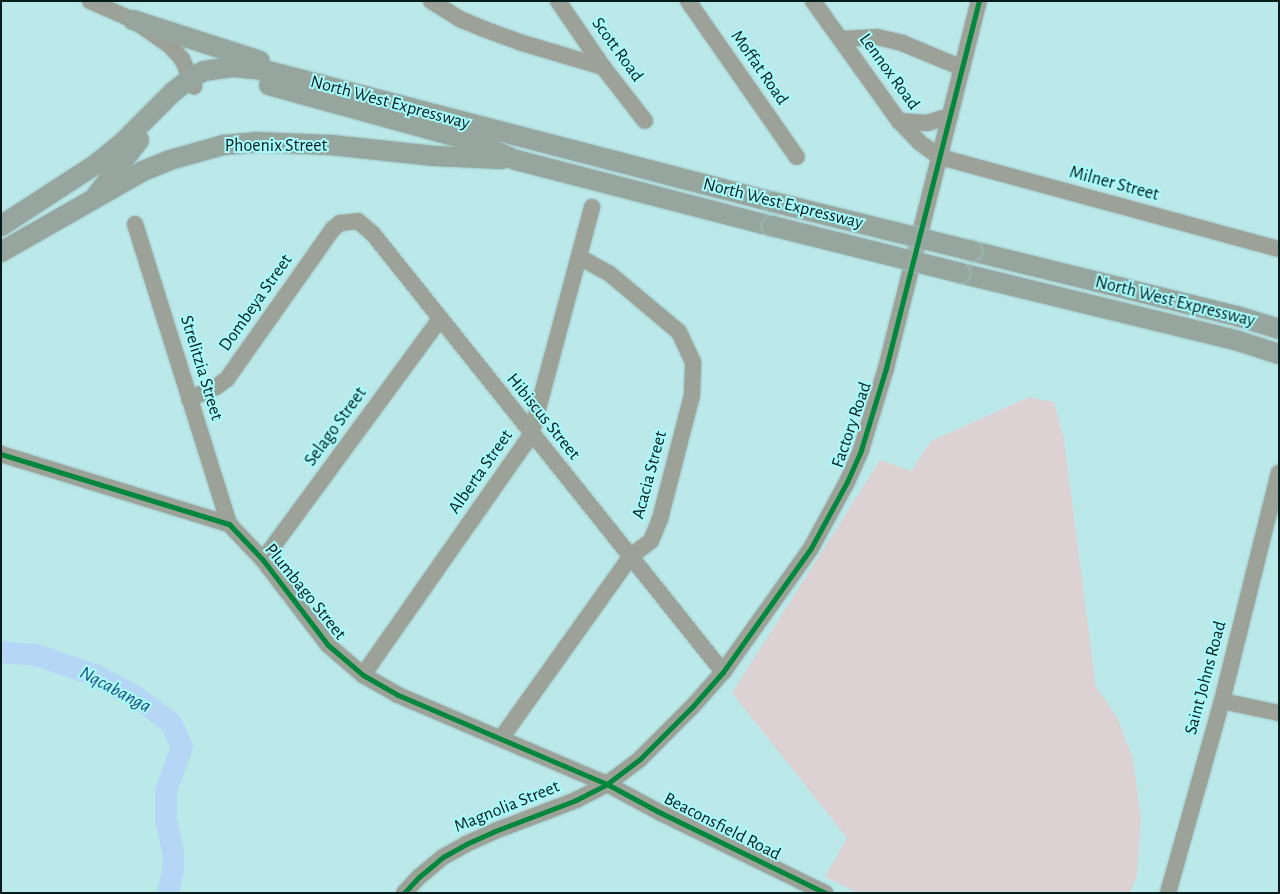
<!DOCTYPE html>
<style>
body{margin:0}
#map{position:relative;width:1280px;height:894px;overflow:hidden;background:#bbe9ea;font-family:"Alegreya Sans",sans-serif}
div>[style]{position:absolute}
.green>*{inset:0;background:#ddd2d3}
.river>*{height:22px;margin:-11px;padding:0 11px;transform-origin:11px;border-radius:11px;background:#b5d7f5}
.roads{filter:drop-shadow(0 0 1px #a1c5c6) drop-shadow(0 0 1px #a1c5c6)}
.minor>*{height:16px;margin:-8px;padding:0 8px;transform-origin:8px;border-radius:8px;background:#9ca298}
.major>*{height:20px;margin:-10px;padding:0 10px;transform-origin:10px;border-radius:10px;background:#96a69e}
.bridges{filter:drop-shadow(0 0 1px #a1c5c6) drop-shadow(0 0 1px #a1c5c6)}
.major-bridge>*{height:20px;margin:-10px;padding:0 10px;transform-origin:10px;border-radius:10px;background:#96a69e}
.cycleway>*{height:5px;margin:-2.5px;padding:0 2.5px;transform-origin:2.5px;border-radius:2.5px;background:#00873e}
span{translate:-50% -50%;white-space:nowrap;text-align:center;line-height:1.15;-webkit-text-stroke:4px #a7fdfe;paint-order:stroke}
.street-label{font-size:18px;color:#031c1c}
.water-label{font-size:19px;color:#1a4784;font-style:italic}
.frame{position:absolute;inset:0;border:2px solid #031c1c;pointer-events:none}
</style>
<div id="map">
<div class="green">
<i style="clip-path:polygon(1029px 397px,1054px 402px,1064px 439px,1096px 687px,1117px 717px,1133px 758px,1141px 819px,1137px 876px,1130px 893px,858px 893px,825px 877px,847px 838px,732px 693px,880px 460px,911px 471px,931px 441px)"></i>
</div>
<div class="river">
<i style="left:1px;top:652px;width:35px;rotate:5deg"></i>
<i style="left:36px;top:655px;width:62px;rotate:18.7deg"></i>
<i style="left:95px;top:675px;width:45px;rotate:27.7deg"></i>
<i style="left:135px;top:696px;width:45px;rotate:36.9deg"></i>
<i style="left:171px;top:723px;width:26px;rotate:65deg"></i>
<i style="left:182px;top:747px;width:47px;rotate:110deg"></i>
<i style="left:166px;top:791px;width:28px;rotate:90deg"></i>
<i style="left:166px;top:819px;width:33px;rotate:78deg"></i>
<i style="left:173px;top:851px;width:19px;rotate:90deg"></i>
<i style="left:173px;top:870px;width:24px;rotate:102deg"></i>
</div>
<div class="roads">
<div class="minor">
<i style="left:90px;top:1px;width:47px;rotate:23.8deg"></i>
<i style="left:133px;top:20px;width:44px;rotate:34.8deg"></i>
<i style="left:169px;top:45px;width:19px;rotate:47deg"></i>
<i style="left:182px;top:59px;width:30px;rotate:66deg"></i>
<i style="left:431px;top:1px;width:36px;rotate:32deg"></i>
<i style="left:462px;top:20px;width:24px;rotate:22deg"></i>
<i style="left:484px;top:29px;width:37px;rotate:20deg"></i>
<i style="left:519px;top:42px;width:88px;rotate:16.6deg"></i>
<i style="left:558px;top:1px;width:80px;rotate:55.7deg"></i>
<i style="left:603px;top:67px;width:68px;rotate:52.1deg"></i>
<i style="left:688px;top:1px;width:190px;rotate:55.1deg"></i>
<i style="left:813px;top:1px;width:148px;rotate:54.4deg"></i>
<i style="left:899px;top:121px;width:29px;rotate:46deg"></i>
<i style="left:919px;top:142px;width:26px;rotate:36deg"></i>
<i style="left:940px;top:157px;width:351px;rotate:15.2deg"></i>
<i style="left:841px;top:39px;width:36px;rotate:-3deg"></i>
<i style="left:877px;top:37px;width:26px;rotate:13deg"></i>
<i style="left:902px;top:43px;width:65px;rotate:22.6deg"></i>
<i style="left:899px;top:121px;width:28px;rotate:4deg"></i>
<i style="left:927px;top:123px;width:24px;rotate:-17deg"></i>
<i style="left:135px;top:224px;width:314px;rotate:72.6deg"></i>
<i style="left:189px;top:399px;width:30px;rotate:-24deg"></i>
<i style="left:216px;top:387px;width:14px;rotate:-36deg"></i>
<i style="left:227px;top:379px;width:184px;rotate:-54.8deg"></i>
<i style="left:333px;top:229px;width:9px;rotate:-41deg"></i>
<i style="left:340px;top:223px;width:18px;rotate:-6deg"></i>
<i style="left:358px;top:221px;width:20px;rotate:41deg"></i>
<i style="left:373px;top:234px;width:561px;rotate:51.37deg"></i>
<i style="left:1px;top:454px;width:239px;rotate:17.1deg"></i>
<i style="left:229px;top:524px;width:50px;rotate:46.6deg"></i>
<i style="left:263px;top:560px;width:107px;rotate:52.6deg"></i>
<i style="left:328px;top:645px;width:46px;rotate:40.6deg"></i>
<i style="left:363px;top:675px;width:40px;rotate:29.7deg"></i>
<i style="left:398px;top:695px;width:227px;rotate:23.1deg"></i>
<i style="left:607px;top:784px;width:59px;rotate:28.3deg"></i>
<i style="left:659px;top:812px;width:185px;rotate:26deg"></i>
<i style="left:263px;top:560px;width:299px;rotate:-53.7deg"></i>
<i style="left:363px;top:675px;width:293px;rotate:-55deg"></i>
<i style="left:531px;top:435px;width:236px;rotate:-75deg"></i>
<i style="left:1222px;top:701px;width:58px;rotate:11.9deg"></i>
<i style="left:502px;top:737px;width:222px;rotate:-54.5deg"></i>
<i style="left:631px;top:556px;width:25px;rotate:-37deg"></i>
<i style="left:651px;top:541px;width:24px;rotate:-68deg"></i>
<i style="left:660px;top:519px;width:128px;rotate:-75.5deg"></i>
<i style="left:692px;top:395px;width:33px;rotate:-88deg"></i>
<i style="left:693px;top:362px;width:33px;rotate:-115deg"></i>
<i style="left:679px;top:332px;width:90px;rotate:-140deg"></i>
<i style="left:610px;top:274px;width:35px;rotate:-151deg"></i>
<i style="left:404px;top:893px;width:22px;rotate:-47deg"></i>
<i style="left:419px;top:877px;width:31px;rotate:-40deg"></i>
<i style="left:443px;top:857px;width:26px;rotate:-29deg"></i>
<i style="left:466px;top:844px;width:32px;rotate:-24deg"></i>
<i style="left:495px;top:831px;width:87px;rotate:-20.9deg"></i>
<i style="left:576px;top:800px;width:35px;rotate:-27deg"></i>
<i style="left:607px;top:784px;width:41px;rotate:-37.1deg"></i>
<i style="left:640px;top:759px;width:75px;rotate:-45deg"></i>
<i style="left:693px;top:706px;width:45px;rotate:-48.6deg"></i>
<i style="left:723px;top:672px;width:152px;rotate:-54.6deg"></i>
<i style="left:811px;top:548px;width:75px;rotate:-61.4deg"></i>
<i style="left:847px;top:482px;width:35px;rotate:-66deg"></i>
<i style="left:861px;top:450px;width:86px;rotate:-73deg"></i>
<i style="left:886px;top:368px;width:379px;rotate:-75.8deg"></i>
<i style="left:1168px;top:893px;width:199px;rotate:-74.3deg"></i>
<i style="left:1222px;top:701px;width:235px;rotate:-76deg"></i>
</div>
<div class="major">
<i style="left:133px;top:20px;width:133px;rotate:17.9deg"></i>
<i style="left:269px;top:85px;width:211px;rotate:15.4deg"></i>
<i style="left:472px;top:141px;width:48px;rotate:23.4deg"></i>
<i style="left:516px;top:160px;width:264px;rotate:14.5deg"></i>
<i style="left:95px;top:197px;width:72px;rotate:-52.3deg"></i>
<i style="left:1px;top:226px;width:113px;rotate:-33.1deg"></i>
<i style="left:96px;top:164px;width:35px;rotate:-39deg"></i>
<i style="left:123px;top:142px;width:71px;rotate:-45deg"></i>
<i style="left:173px;top:92px;width:23px;rotate:-38deg"></i>
<i style="left:191px;top:78px;width:15px;rotate:-28deg"></i>
<i style="left:204px;top:71px;width:30px;rotate:-8deg"></i>
<i style="left:234px;top:67px;width:30px;rotate:6deg"></i>
<i style="left:264px;top:70px;width:526px;rotate:14.54deg"></i>
<i style="left:972px;top:251px;width:273px;rotate:13.8deg"></i>
<i style="left:1237px;top:316px;width:44px;rotate:17.2deg"></i>
<i style="left:1px;top:252px;width:163px;rotate:-29.7deg"></i>
<i style="left:143px;top:171px;width:29px;rotate:-22deg"></i>
<i style="left:170px;top:160px;width:55px;rotate:-15.8deg"></i>
<i style="left:223px;top:145px;width:32px;rotate:-5deg"></i>
<i style="left:255px;top:142px;width:76px;rotate:2.3deg"></i>
<i style="left:331px;top:145px;width:104px;rotate:6.1deg"></i>
<i style="left:434px;top:156px;width:68px;rotate:2.5deg"></i>
<i style="left:960px;top:273px;width:283px;rotate:13.7deg"></i>
<i style="left:1235px;top:340px;width:46px;rotate:17.7deg"></i>
</div>
</div>
<div class="bridges">
<div class="major-bridge">
<i style="left:773px;top:202px;width:205px;rotate:13.8deg"></i>
<i style="left:772px;top:226px;width:194px;rotate:14deg"></i>
</div>
</div>
<div class="cycleway">
<i style="left:1px;top:454px;width:239px;rotate:17.1deg"></i>
<i style="left:229px;top:524px;width:50px;rotate:46.6deg"></i>
<i style="left:263px;top:560px;width:107px;rotate:52.6deg"></i>
<i style="left:328px;top:645px;width:46px;rotate:40.6deg"></i>
<i style="left:363px;top:675px;width:40px;rotate:29.7deg"></i>
<i style="left:398px;top:695px;width:227px;rotate:23.1deg"></i>
<i style="left:607px;top:784px;width:59px;rotate:28.3deg"></i>
<i style="left:659px;top:812px;width:185px;rotate:26deg"></i>
<i style="left:404px;top:893px;width:22px;rotate:-47deg"></i>
<i style="left:419px;top:877px;width:31px;rotate:-40deg"></i>
<i style="left:443px;top:857px;width:26px;rotate:-29deg"></i>
<i style="left:466px;top:844px;width:32px;rotate:-24deg"></i>
<i style="left:495px;top:831px;width:87px;rotate:-20.9deg"></i>
<i style="left:576px;top:800px;width:35px;rotate:-27deg"></i>
<i style="left:607px;top:784px;width:41px;rotate:-37.1deg"></i>
<i style="left:640px;top:759px;width:75px;rotate:-45deg"></i>
<i style="left:693px;top:706px;width:45px;rotate:-48.6deg"></i>
<i style="left:723px;top:672px;width:152px;rotate:-54.6deg"></i>
<i style="left:811px;top:548px;width:75px;rotate:-61.4deg"></i>
<i style="left:847px;top:482px;width:35px;rotate:-66deg"></i>
<i style="left:861px;top:450px;width:86px;rotate:-73deg"></i>
<i style="left:886px;top:368px;width:379px;rotate:-75.8deg"></i>
</div>
<div class="street-label">
<span style="left:617px;top:50px;rotate:54deg">Scott Road</span>
<span style="left:759px;top:68px;rotate:55deg">Moffat Road</span>
<span style="left:889px;top:72px;rotate:54deg">Lennox Road</span>
<span style="left:390px;top:103px;rotate:15deg">North West Expressway</span>
<span style="left:276px;top:146px">Phoenix Street</span>
<span style="left:1114px;top:184px;rotate:15deg">Milner Street</span>
<span style="left:783px;top:204px;rotate:14deg">North West Expressway</span>
<span style="left:1175px;top:302px;rotate:14deg">North West Expressway</span>
<span style="left:256px;top:303px;rotate:-55deg">Dombeya Street</span>
<span style="left:201px;top:368px;rotate:73deg">Strelitzia Street</span>
<span style="left:543px;top:417px;rotate:51deg">Hibiscus Street</span>
<span style="left:852px;top:425px;rotate:-71deg">Factory Road</span>
<span style="left:336px;top:427px;rotate:-54deg">Selago Street</span>
<span style="left:481px;top:472px;rotate:-55deg">Alberta Street</span>
<span style="left:650px;top:475px;rotate:-75deg">Acacia Street</span>
<span style="left:305px;top:592px;rotate:51deg">Plumbago Street</span>
<span style="left:1206px;top:678px;rotate:-75deg">Saint Johns Road</span>
<span style="left:507px;top:807px;rotate:-22deg">Magnolia Street</span>
<span style="left:722px;top:827px;rotate:27deg">Beaconsfield Road</span>
</div>
<div class="water-label">
<span style="left:115px;top:690px;rotate:28deg">Nqcabanga</span>
</div>
<div class="frame"></div>
</div>
